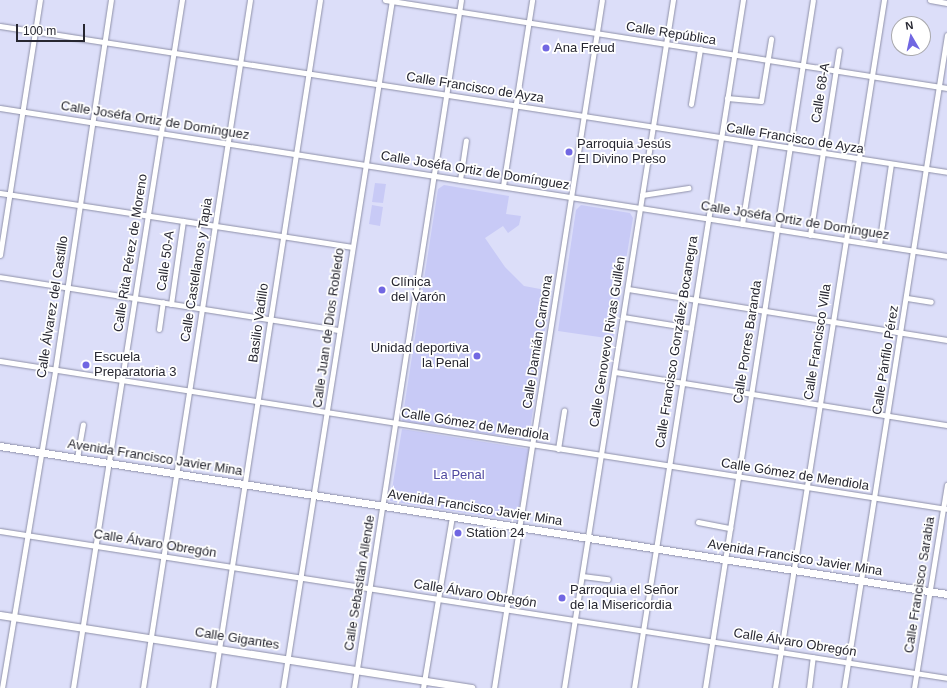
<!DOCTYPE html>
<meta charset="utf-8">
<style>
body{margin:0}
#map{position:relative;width:947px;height:688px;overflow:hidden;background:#dcdef9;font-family:Helvetica,sans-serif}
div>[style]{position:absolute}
.green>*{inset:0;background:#c8caf6}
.roads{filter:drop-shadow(0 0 1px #8e90a8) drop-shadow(0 0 1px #8e90a8)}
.minor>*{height:5px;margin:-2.5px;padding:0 2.5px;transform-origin:2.5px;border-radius:2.5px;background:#fff}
.major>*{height:7px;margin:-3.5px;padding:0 3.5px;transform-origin:3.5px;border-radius:3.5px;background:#fff}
.dots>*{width:11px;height:11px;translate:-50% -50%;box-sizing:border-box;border:2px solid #fff;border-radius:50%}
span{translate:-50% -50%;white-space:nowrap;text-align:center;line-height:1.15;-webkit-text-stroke:3.5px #fff;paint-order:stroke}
.street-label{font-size:13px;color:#272731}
.poi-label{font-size:13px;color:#272731}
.left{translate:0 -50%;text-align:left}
.right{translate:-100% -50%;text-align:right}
.park-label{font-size:13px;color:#4f48a0}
.north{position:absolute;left:891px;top:16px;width:40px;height:40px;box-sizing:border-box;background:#fff;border:1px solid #a9a9ad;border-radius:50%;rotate:351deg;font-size:11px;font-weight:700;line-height:16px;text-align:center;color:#272731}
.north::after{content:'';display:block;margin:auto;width:14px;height:18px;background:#7167e2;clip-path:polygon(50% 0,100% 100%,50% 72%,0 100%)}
.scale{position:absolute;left:16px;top:24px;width:69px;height:18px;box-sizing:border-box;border:2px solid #272731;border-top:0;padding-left:5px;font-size:12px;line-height:14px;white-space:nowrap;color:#272731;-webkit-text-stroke:3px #fff;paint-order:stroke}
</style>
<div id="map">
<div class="green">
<i style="clip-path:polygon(375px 183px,386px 184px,383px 203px,372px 202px)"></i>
<i style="clip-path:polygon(444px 185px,509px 196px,506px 214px,521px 216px,519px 225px,508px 233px,503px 226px,485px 238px,505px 267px,524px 286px,551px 291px,529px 436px,524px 439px,402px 421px,438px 189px)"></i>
<i style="clip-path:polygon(372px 205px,383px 207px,380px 226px,369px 224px)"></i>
<i style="clip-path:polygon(581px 205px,630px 213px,633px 218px,613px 339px,558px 331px,576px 210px)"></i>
<i style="clip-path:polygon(402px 429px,529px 449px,517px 521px,390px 501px)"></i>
</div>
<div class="roads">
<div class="minor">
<i style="left:385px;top:0;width:569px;rotate:8.9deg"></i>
<i style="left:930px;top:0;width:17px;rotate:10deg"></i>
<i style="left:0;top:26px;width:958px;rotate:8.76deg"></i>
<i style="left:727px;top:98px;width:34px;rotate:5deg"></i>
<i style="left:761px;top:101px;width:63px;rotate:-80.8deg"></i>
<i style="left:691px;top:104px;width:56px;rotate:-80.7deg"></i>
<i style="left:0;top:108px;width:958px;rotate:8.88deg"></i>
<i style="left:460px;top:180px;width:40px;rotate:-81.5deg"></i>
<i style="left:503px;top:186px;width:188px;rotate:-81.1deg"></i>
<i style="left:0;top:193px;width:355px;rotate:8.7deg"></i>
<i style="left:642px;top:195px;width:47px;rotate:-8.7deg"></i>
<i style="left:742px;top:224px;width:81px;rotate:-80.8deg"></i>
<i style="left:810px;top:235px;width:187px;rotate:-81.1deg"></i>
<i style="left:879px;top:245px;width:82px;rotate:-81.6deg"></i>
<i style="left:0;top:255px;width:258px;rotate:-81.1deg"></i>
<i style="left:0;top:277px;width:343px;rotate:8.9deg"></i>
<i style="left:628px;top:289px;width:323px;rotate:9.1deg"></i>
<i style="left:907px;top:298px;width:24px;rotate:9deg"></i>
<i style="left:171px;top:304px;width:84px;rotate:-81.8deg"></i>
<i style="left:623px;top:317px;width:69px;rotate:9.2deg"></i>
<i style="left:159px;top:329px;width:27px;rotate:-82deg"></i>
<i style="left:0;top:361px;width:958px;rotate:8.88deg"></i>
<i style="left:615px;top:372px;width:336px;rotate:9.1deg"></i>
<i style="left:558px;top:449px;width:39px;rotate:-81deg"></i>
<i style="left:77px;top:458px;width:34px;rotate:-80deg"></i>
<i style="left:698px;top:522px;width:33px;rotate:11deg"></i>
<i style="left:0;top:531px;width:958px;rotate:8.82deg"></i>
<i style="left:582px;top:576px;width:26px;rotate:7deg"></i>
<i style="left:2px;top:688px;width:322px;rotate:-80.5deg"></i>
<i style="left:55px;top:370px;width:374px;rotate:-81.4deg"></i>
<i style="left:73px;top:688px;width:697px;rotate:-81deg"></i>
<i style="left:143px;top:688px;width:696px;rotate:-81.16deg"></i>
<i style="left:213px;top:688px;width:696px;rotate:-81.16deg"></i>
<i style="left:283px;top:688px;width:697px;rotate:-81deg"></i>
<i style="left:354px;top:688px;width:696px;rotate:-81.16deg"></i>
<i style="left:423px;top:688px;width:174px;rotate:-80.4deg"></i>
<i style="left:494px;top:688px;width:696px;rotate:-81.08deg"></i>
<i style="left:564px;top:688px;width:697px;rotate:-81deg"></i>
<i style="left:634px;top:688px;width:697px;rotate:-81deg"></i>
<i style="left:705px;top:688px;width:696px;rotate:-81.08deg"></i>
<i style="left:775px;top:688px;width:697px;rotate:-81deg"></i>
<i style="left:809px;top:688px;width:31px;rotate:-83deg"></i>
<i style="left:844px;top:688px;width:661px;rotate:-81.04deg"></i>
<i style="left:914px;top:688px;width:206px;rotate:-80.8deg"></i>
</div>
<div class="major">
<i style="left:0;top:446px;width:958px;rotate:8.88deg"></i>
<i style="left:0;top:615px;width:477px;rotate:8.8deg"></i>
</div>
</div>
<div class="dots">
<i style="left:546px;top:48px;background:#7167e2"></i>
<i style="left:569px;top:152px;background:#7167e2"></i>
<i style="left:382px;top:290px;background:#7167e2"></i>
<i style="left:477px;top:356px;background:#7167e2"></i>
<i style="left:86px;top:365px;background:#7167e2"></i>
<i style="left:458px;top:533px;background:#7167e2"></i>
<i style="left:562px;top:598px;background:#7167e2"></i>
</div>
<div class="street-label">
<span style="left:671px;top:34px;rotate:9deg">Calle República</span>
<span style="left:475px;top:88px;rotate:9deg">Calle Francisco de Ayza</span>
<span style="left:821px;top:93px;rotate:-81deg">Calle 68-A</span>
<span style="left:155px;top:121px;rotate:9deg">Calle Joséfa Ortiz de Domínguez</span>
<span style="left:795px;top:139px;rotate:9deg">Calle Francisco de Ayza</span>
<span style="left:475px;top:171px;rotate:9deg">Calle Joséfa Ortiz de Domínguez</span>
<span style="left:795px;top:221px;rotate:9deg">Calle Joséfa Ortiz de Domínguez</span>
<span style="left:131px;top:253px;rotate:-81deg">Calle Rita Pérez de Moreno</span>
<span style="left:166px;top:261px;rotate:-82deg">Calle 50-A</span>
<span style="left:197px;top:270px;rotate:-81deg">Calle Castellanos y Tapia</span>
<span style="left:53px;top:307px;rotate:-81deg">Calle Álvarez del Castillo</span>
<span style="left:259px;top:323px;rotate:-82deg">Basilio Vadillo</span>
<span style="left:329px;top:328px;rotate:-82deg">Calle Juan de Dios Robledo</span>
<span style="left:538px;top:342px;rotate:-81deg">Calle Damián Carmona</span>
<span style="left:608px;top:342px;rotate:-81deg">Calle Genovevo Rivas Guillén</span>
<span style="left:677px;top:342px;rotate:-81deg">Calle Francisco González Bocanegra</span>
<span style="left:748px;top:342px;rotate:-81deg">Calle Porres Baranda</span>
<span style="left:818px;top:342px;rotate:-81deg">Calle Francisco Villa</span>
<span style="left:886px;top:360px;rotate:-81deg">Calle Pánfilo Pérez</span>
<span style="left:475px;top:425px;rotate:9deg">Calle Gómez de Mendiola</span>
<span style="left:155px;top:458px;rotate:9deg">Avenida Francisco Javier Mina</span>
<span style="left:795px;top:475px;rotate:9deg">Calle Gómez de Mendiola</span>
<span style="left:475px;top:508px;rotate:9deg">Avenida Francisco Javier Mina</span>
<span style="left:155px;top:544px;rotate:9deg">Calle Álvaro Obregón</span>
<span style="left:795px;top:558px;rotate:9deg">Avenida Francisco Javier Mina</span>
<span style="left:360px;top:583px;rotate:-81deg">Calle Sebastián Allende</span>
<span style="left:920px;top:585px;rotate:-81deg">Calle Francisco Sarabia</span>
<span style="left:475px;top:594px;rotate:9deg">Calle Álvaro Obregón</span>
<span style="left:237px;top:639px;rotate:9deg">Calle Gigantes</span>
<span style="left:795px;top:643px;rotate:9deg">Calle Álvaro Obregón</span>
</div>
<div class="poi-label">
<span class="left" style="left:554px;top:48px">Ana Freud</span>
<span class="left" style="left:577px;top:152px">Parroquia Jesús<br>El Divino Preso</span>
<span class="left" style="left:391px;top:290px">Clínica<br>del Varón</span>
<span class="right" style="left:469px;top:356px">Unidad deportiva<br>la Penal</span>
<span class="left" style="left:94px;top:365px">Escuela<br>Preparatoria 3</span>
<span class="left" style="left:466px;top:533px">Station 24</span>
<span class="left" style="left:570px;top:598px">Parroquia el Señor<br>de la Misericordia</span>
</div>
<div class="park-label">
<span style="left:459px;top:475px">La Penal</span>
</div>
<div class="north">N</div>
<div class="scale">100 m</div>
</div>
